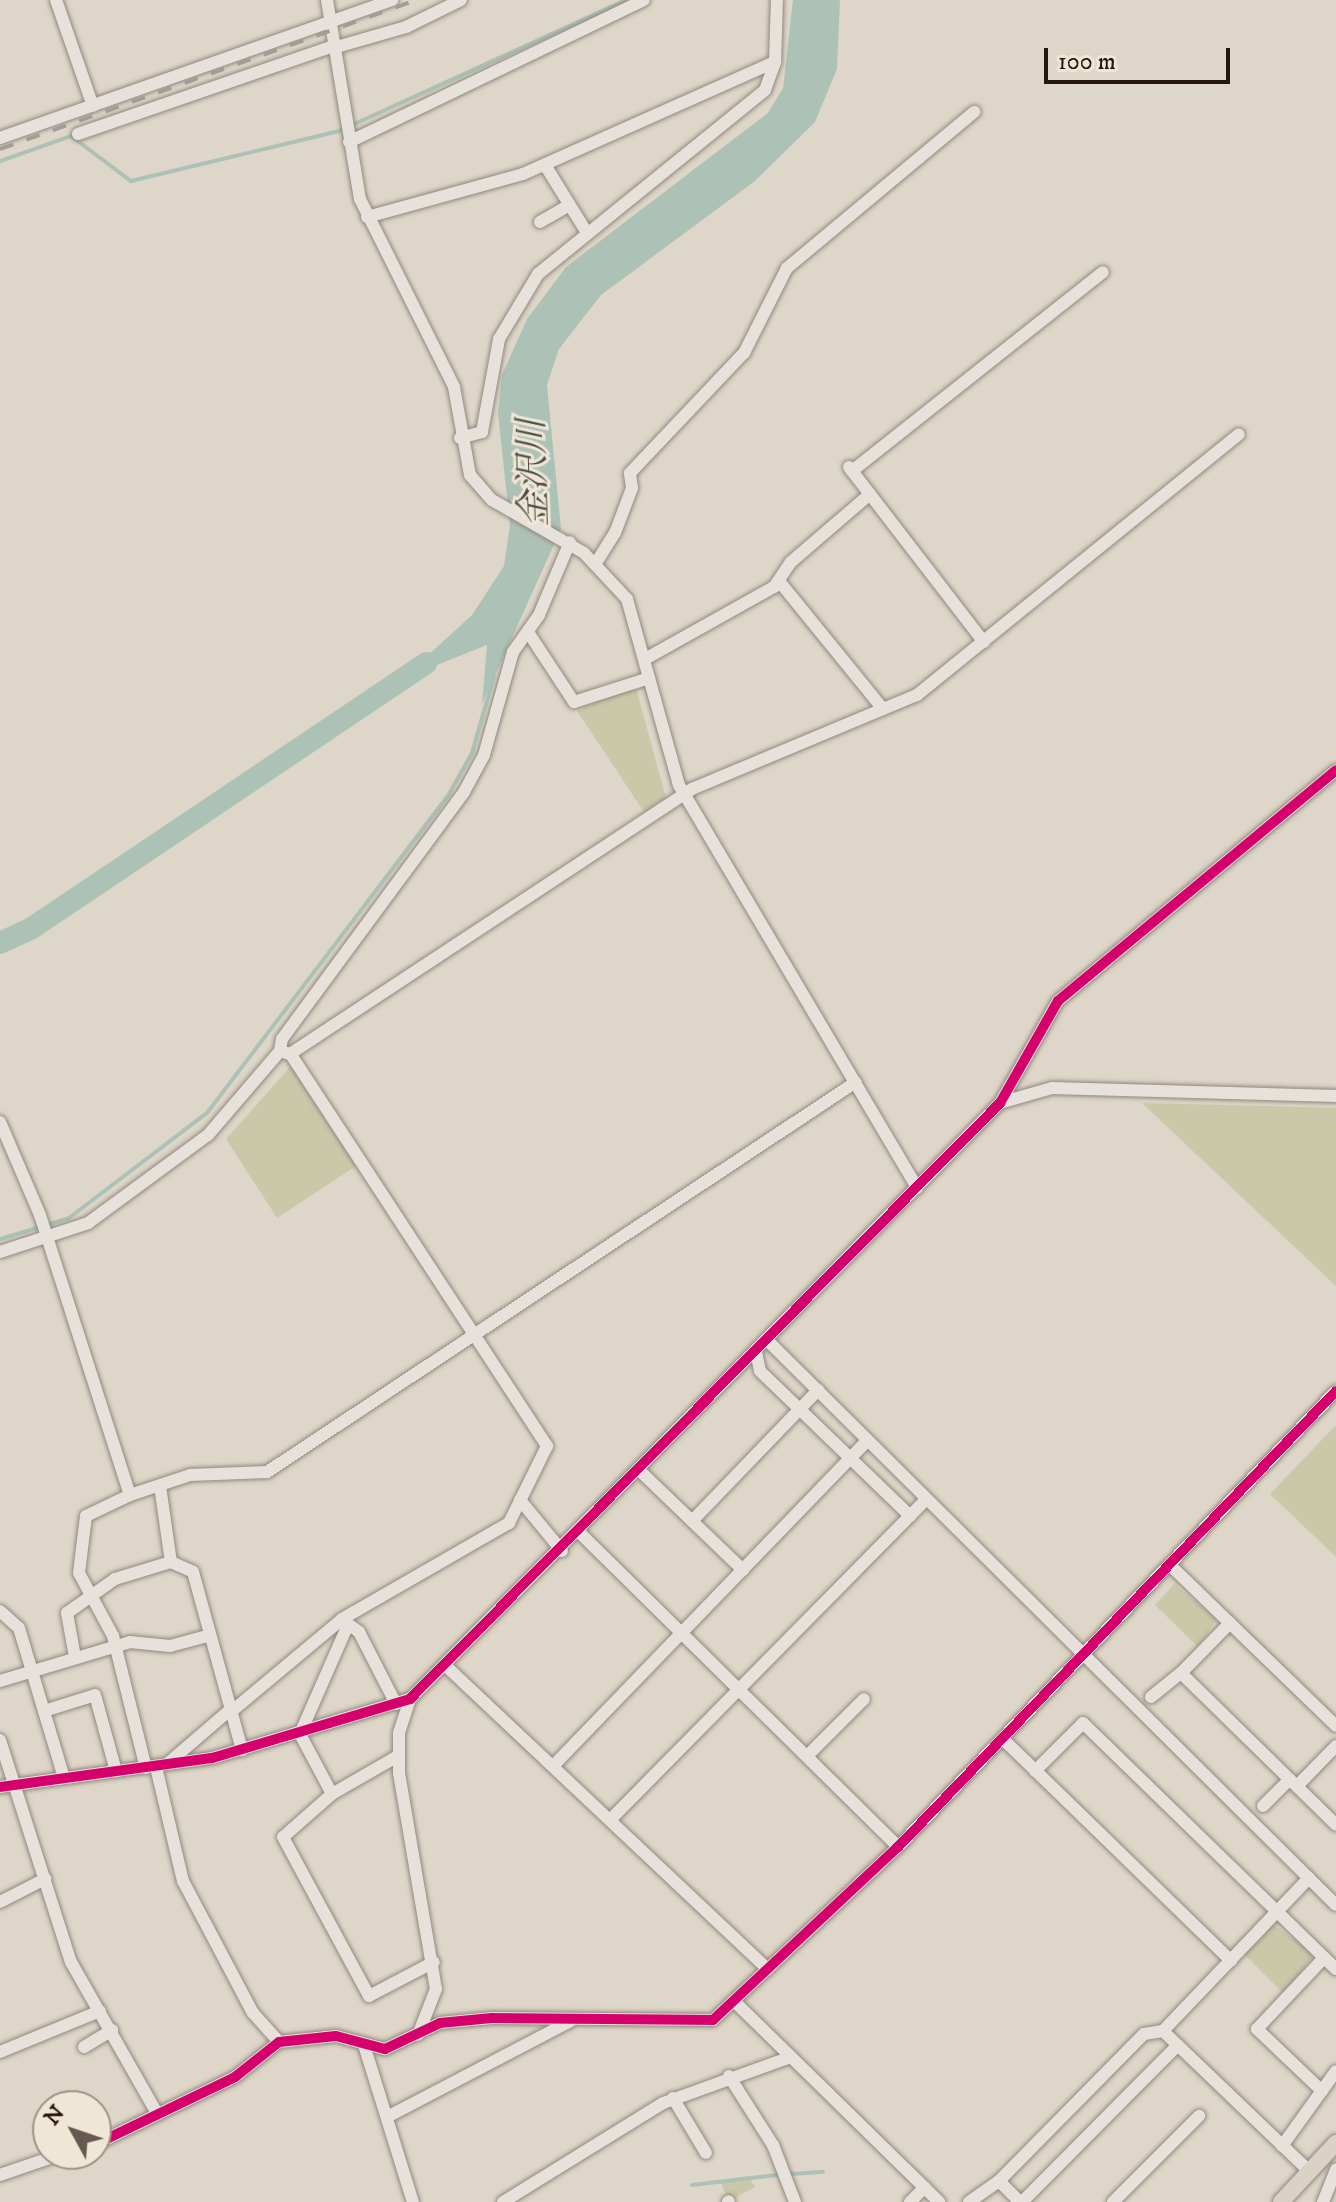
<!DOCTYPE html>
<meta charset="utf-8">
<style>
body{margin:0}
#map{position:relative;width:1336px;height:2202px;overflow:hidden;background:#ded6c8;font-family:"IM FELL DW Pica","Noto Serif JP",serif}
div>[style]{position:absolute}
.green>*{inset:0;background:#c9c9aa}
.water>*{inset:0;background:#adc2b6}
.stream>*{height:4px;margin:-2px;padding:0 2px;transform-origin:2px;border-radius:2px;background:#adc2b6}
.river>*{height:22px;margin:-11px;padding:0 11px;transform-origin:11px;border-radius:11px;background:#adc2b6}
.roads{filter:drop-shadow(0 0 2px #8f887f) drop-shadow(0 0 2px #8f887f)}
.minor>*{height:12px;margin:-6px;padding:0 6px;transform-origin:6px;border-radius:6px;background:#e6e2db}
.major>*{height:16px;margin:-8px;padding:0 8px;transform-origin:8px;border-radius:8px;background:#dad2c5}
.rail>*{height:4px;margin-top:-2px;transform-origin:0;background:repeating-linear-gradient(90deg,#a29d97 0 14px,transparent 0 28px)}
.cycleway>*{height:10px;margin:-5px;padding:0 5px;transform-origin:5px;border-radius:5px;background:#d6006c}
span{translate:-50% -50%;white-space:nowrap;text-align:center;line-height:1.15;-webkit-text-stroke:6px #f0e6d5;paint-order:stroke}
.water-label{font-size:36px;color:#4d4f47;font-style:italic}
.north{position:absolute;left:32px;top:2090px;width:80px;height:80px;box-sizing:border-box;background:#f0e6d5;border:2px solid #9f9386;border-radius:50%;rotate:310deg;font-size:22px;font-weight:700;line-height:32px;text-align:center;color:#251610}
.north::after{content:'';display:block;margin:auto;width:28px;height:36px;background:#665950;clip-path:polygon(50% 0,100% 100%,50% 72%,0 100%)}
.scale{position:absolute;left:1044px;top:48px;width:186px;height:36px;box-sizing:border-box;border:4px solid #251610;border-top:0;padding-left:10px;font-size:24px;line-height:28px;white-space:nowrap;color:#251610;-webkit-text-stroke:6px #f0e6d5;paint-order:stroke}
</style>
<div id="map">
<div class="green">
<i style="clip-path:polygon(635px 684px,666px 798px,644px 812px,577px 711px)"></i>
<i style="clip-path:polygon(291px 1066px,356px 1166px,277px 1218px,226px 1139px)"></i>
<i style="clip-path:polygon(1142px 1103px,1336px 1108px,1336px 1286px)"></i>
<i style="clip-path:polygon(1336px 1425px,1336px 1557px,1270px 1494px)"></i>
<i style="clip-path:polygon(1174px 1584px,1217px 1619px,1198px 1647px,1155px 1605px)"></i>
<i style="clip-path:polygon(1273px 1924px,1314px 1954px,1284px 1994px,1244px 1954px)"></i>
<i style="clip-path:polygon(748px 2176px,755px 2187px,729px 2201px,720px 2181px)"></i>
</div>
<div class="water">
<i style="clip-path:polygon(793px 0,840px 0,837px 69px,815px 122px,755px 181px,601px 295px,559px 349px,547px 385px,561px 529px,482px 704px,487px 645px,402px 679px,472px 615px,504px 566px,510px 525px,498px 413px,502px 375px,527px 319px,566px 267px,768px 113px,783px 88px)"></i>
</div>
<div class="stream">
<i style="left:0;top:161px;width:75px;rotate:-19.4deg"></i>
<i style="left:71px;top:136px;width:75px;rotate:36.9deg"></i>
<i style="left:131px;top:181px;width:214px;rotate:-13.5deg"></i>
<i style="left:339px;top:131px;width:315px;rotate:-24.5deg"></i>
<i style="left:0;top:1239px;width:72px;rotate:-16.9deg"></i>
<i style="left:69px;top:1218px;width:173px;rotate:-37.3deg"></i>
<i style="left:207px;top:1113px;width:400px;rotate:-52.8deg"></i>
<i style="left:449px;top:794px;width:47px;rotate:-60.7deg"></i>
<i style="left:472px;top:753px;width:80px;rotate:-74.1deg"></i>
<i style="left:792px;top:2174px;width:31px;rotate:-4deg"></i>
<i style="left:692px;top:2185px;width:86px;rotate:-6.7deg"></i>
</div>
<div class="river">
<i style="left:0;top:943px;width:35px;rotate:-25deg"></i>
<i style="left:32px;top:928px;width:475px;rotate:-33.9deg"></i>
</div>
<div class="roads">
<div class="minor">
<i style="left:56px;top:0;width:112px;rotate:70.8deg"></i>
<i style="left:327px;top:0;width:202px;rotate:80.6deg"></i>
<i style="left:360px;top:199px;width:210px;rotate:63.4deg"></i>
<i style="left:454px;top:387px;width:89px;rotate:79.7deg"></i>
<i style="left:470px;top:475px;width:33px;rotate:49deg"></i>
<i style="left:492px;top:500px;width:106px;rotate:29.9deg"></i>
<i style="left:584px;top:553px;width:63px;rotate:46.9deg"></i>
<i style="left:627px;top:599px;width:193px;rotate:74.4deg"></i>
<i style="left:679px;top:785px;width:468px;rotate:59.4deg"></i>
<i style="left:333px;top:48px;width:76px;rotate:-16deg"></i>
<i style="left:406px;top:27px;width:61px;rotate:-26.1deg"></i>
<i style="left:78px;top:134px;width:270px;rotate:-19deg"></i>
<i style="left:0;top:138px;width:416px;rotate:-19.4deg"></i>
<i style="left:349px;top:142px;width:327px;rotate:-25.7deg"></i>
<i style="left:545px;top:165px;width:78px;rotate:58.2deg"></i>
<i style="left:367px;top:217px;width:162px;rotate:-15.4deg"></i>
<i style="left:523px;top:174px;width:276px;rotate:-24deg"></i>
<i style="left:540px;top:222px;width:34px;rotate:-30deg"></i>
<i style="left:460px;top:438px;width:23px;rotate:-15deg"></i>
<i style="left:482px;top:432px;width:95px;rotate:-79.6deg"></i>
<i style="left:499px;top:339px;width:76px;rotate:-59deg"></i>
<i style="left:538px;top:274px;width:292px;rotate:-39deg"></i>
<i style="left:765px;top:90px;width:30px;rotate:-70deg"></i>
<i style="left:775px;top:62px;width:62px;rotate:-88.2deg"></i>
<i style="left:849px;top:467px;width:221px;rotate:52.4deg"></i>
<i style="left:852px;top:471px;width:320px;rotate:-38.4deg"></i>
<i style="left:596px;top:563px;width:36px;rotate:-58deg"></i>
<i style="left:615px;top:533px;width:48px;rotate:-69.3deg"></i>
<i style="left:632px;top:488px;width:15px;rotate:-98deg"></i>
<i style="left:630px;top:473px;width:166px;rotate:-46.5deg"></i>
<i style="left:744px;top:353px;width:95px;rotate:-63.2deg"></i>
<i style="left:787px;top:268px;width:244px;rotate:-39.8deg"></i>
<i style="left:779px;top:581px;width:165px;rotate:50.9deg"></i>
<i style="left:528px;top:632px;width:84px;rotate:56.7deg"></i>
<i style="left:574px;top:702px;width:79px;rotate:-17.7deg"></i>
<i style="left:645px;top:659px;width:148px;rotate:-29.2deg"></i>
<i style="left:774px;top:587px;width:30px;rotate:-56deg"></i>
<i style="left:791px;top:562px;width:104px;rotate:-40.7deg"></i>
<i style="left:280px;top:1051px;width:12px;rotate:-81deg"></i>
<i style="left:282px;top:1039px;width:307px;rotate:-53.6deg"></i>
<i style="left:464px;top:792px;width:42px;rotate:-61.6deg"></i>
<i style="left:484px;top:755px;width:107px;rotate:-74.3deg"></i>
<i style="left:513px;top:652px;width:45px;rotate:-54.9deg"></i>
<i style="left:539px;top:615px;width:79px;rotate:-67deg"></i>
<i style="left:1003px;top:1102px;width:51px;rotate:-15.9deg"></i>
<i style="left:1052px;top:1088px;width:284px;rotate:1.6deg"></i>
<i style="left:0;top:1122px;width:101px;rotate:66.7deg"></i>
<i style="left:40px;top:1215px;width:294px;rotate:72.2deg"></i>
<i style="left:130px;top:1495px;width:63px;rotate:-18.4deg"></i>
<i style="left:190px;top:1475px;width:77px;rotate:-2.2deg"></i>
<i style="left:267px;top:1472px;width:706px;rotate:-33.51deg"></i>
<i style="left:0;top:1252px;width:93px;rotate:-18.2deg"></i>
<i style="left:88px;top:1223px;width:149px;rotate:-36.3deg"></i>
<i style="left:208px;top:1135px;width:111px;rotate:-49.4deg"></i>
<i style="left:280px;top:1051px;width:10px;rotate:17deg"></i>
<i style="left:290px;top:1054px;width:481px;rotate:-33.4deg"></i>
<i style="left:692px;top:789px;width:244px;rotate:-22.7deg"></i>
<i style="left:917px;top:695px;width:414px;rotate:-39deg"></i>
<i style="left:768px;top:1341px;width:800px;rotate:44.8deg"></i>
<i style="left:756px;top:1352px;width:19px;rotate:78deg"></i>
<i style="left:760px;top:1371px;width:209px;rotate:44deg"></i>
<i style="left:640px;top:1471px;width:143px;rotate:43.9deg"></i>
<i style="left:160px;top:1486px;width:77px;rotate:81.8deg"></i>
<i style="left:171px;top:1562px;width:24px;rotate:24deg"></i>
<i style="left:193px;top:1572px;width:185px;rotate:74.6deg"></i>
<i style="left:130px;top:1495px;width:49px;rotate:154.5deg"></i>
<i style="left:86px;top:1516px;width:57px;rotate:97deg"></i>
<i style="left:79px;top:1573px;width:72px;rotate:61.6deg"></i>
<i style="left:113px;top:1636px;width:136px;rotate:76deg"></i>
<i style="left:520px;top:1500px;width:66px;rotate:50.5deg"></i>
<i style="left:692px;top:1521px;width:182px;rotate:-46.1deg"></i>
<i style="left:580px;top:1533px;width:447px;rotate:44.6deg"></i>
<i style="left:1170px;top:1565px;width:231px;rotate:44.1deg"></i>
<i style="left:0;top:1611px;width:25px;rotate:42deg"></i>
<i style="left:19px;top:1628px;width:153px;rotate:73.3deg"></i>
<i style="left:344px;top:1621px;width:19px;rotate:36deg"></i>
<i style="left:359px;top:1632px;width:81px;rotate:62.8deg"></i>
<i style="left:1230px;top:1623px;width:70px;rotate:134.4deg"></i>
<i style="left:1181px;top:1673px;width:217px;rotate:44.4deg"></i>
<i style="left:75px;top:1657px;width:45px;rotate:-100.3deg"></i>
<i style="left:67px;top:1613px;width:59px;rotate:-35.3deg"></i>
<i style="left:115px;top:1579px;width:59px;rotate:-16.9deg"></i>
<i style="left:447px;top:1667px;width:441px;rotate:43.3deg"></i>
<i style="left:0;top:1681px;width:136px;rotate:-16.7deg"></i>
<i style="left:130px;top:1642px;width:40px;rotate:5.7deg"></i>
<i style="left:170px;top:1646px;width:38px;rotate:-15deg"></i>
<i style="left:1151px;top:1697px;width:38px;rotate:-39deg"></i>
<i style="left:410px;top:1699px;width:36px;rotate:108deg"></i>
<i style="left:399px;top:1733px;width:40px;rotate:90deg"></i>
<i style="left:399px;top:1773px;width:219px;rotate:80.3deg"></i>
<i style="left:436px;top:1989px;width:49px;rotate:111.4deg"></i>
<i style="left:44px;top:1711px;width:53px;rotate:-17.4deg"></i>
<i style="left:95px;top:1695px;width:79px;rotate:74.6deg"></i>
<i style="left:232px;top:1711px;width:143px;rotate:-39.9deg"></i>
<i style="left:342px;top:1619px;width:193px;rotate:-29.9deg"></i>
<i style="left:509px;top:1523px;width:86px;rotate:-63.7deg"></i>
<i style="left:547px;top:1446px;width:469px;rotate:-123.2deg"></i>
<i style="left:1003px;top:1739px;width:318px;rotate:44.2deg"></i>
<i style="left:0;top:1740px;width:233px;rotate:72.3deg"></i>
<i style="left:71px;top:1962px;width:170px;rotate:60.4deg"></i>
<i style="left:808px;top:1755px;width:79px;rotate:-45deg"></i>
<i style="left:398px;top:1756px;width:76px;rotate:150.1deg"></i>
<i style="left:332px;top:1794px;width:65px;rotate:138.7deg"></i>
<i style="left:283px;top:1837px;width:181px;rotate:61.6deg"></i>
<i style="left:369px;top:1996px;width:73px;rotate:-27.6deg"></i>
<i style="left:167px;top:1764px;width:84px;rotate:-40.7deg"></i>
<i style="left:553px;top:1766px;width:452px;rotate:-46deg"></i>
<i style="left:156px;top:1767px;width:117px;rotate:76.7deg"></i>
<i style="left:183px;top:1881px;width:149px;rotate:62.1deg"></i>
<i style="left:253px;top:2013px;width:39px;rotate:48deg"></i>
<i style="left:1035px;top:1771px;width:68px;rotate:-45deg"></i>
<i style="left:1083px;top:1723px;width:353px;rotate:44.2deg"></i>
<i style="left:1297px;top:1786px;width:56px;rotate:-45.7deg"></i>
<i style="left:0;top:1787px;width:214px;rotate:-7.8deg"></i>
<i style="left:212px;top:1758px;width:207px;rotate:-16.6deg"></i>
<i style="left:410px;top:1699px;width:839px;rotate:-45.29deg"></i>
<i style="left:1000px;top:1103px;width:117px;rotate:-60.4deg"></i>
<i style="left:1058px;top:1001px;width:361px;rotate:-39.7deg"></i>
<i style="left:332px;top:1794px;width:68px;rotate:-118.1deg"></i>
<i style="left:300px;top:1734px;width:117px;rotate:-66.3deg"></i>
<i style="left:1263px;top:1806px;width:38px;rotate:-45deg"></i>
<i style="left:610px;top:1820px;width:450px;rotate:-45.4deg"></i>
<i style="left:1309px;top:1878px;width:211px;rotate:133.7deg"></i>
<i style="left:1163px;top:2031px;width:204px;rotate:43.8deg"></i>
<i style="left:0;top:1902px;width:51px;rotate:-27.1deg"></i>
<i style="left:735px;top:2002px;width:286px;rotate:44.4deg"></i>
<i style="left:364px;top:2045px;width:164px;rotate:72.7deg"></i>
<i style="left:84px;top:2047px;width:33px;rotate:-31deg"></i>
<i style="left:0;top:2052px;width:108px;rotate:-22.3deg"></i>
<i style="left:729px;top:2076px;width:82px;rotate:57.5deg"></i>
<i style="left:773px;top:2145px;width:61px;rotate:68.9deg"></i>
<i style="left:1322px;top:2091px;width:90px;rotate:-136.4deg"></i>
<i style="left:1257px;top:2029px;width:98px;rotate:-46.7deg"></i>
<i style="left:673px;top:2098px;width:64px;rotate:59deg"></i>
<i style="left:389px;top:2116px;width:205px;rotate:-27.6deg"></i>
<i style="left:96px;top:2144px;width:154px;rotate:-25.7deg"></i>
<i style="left:235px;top:2077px;width:56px;rotate:-38.5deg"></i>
<i style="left:279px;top:2042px;width:57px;rotate:-6deg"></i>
<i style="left:336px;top:2036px;width:51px;rotate:14.9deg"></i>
<i style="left:385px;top:2049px;width:61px;rotate:-25.3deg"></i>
<i style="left:440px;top:2023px;width:52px;rotate:-5.5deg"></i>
<i style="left:492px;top:2018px;width:221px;rotate:0.5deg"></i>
<i style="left:713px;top:2020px;width:253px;rotate:-43.1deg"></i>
<i style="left:898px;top:1847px;width:632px;rotate:-46.15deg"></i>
<i style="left:1282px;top:2146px;width:92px;rotate:-54.2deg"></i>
<i style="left:0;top:2175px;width:65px;rotate:-19deg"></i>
<i style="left:999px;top:2181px;width:206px;rotate:-45.4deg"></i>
<i style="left:1144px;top:2034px;width:19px;rotate:-9deg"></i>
<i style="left:503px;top:2202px;width:188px;rotate:-31.7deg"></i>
<i style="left:663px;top:2103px;width:136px;rotate:-19.8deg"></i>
<i style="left:728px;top:2202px;width:1px;rotate:-45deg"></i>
<i style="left:910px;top:2202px;width:21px;rotate:-45deg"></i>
<i style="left:969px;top:2202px;width:37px;rotate:-35deg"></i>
<i style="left:999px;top:2181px;width:30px;rotate:45deg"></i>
<i style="left:1022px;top:2202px;width:221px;rotate:-45.2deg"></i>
<i style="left:1113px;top:2202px;width:122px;rotate:-45deg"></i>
<i style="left:1323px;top:2202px;width:35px;rotate:-68deg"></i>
</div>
<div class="major">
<i style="left:1281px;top:2202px;width:81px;rotate:-47deg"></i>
</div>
</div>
<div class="rail">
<i style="left:0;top:149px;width:441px;rotate:-19.7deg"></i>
</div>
<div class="cycleway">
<i style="left:0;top:1787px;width:214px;rotate:-7.8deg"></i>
<i style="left:212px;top:1758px;width:207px;rotate:-16.6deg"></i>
<i style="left:410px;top:1699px;width:839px;rotate:-45.29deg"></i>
<i style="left:1000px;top:1103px;width:117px;rotate:-60.4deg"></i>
<i style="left:1058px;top:1001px;width:361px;rotate:-39.7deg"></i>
<i style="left:96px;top:2144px;width:154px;rotate:-25.7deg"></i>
<i style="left:235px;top:2077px;width:56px;rotate:-38.5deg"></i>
<i style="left:279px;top:2042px;width:57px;rotate:-6deg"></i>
<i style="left:336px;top:2036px;width:51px;rotate:14.9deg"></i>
<i style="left:385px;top:2049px;width:61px;rotate:-25.3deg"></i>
<i style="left:440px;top:2023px;width:52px;rotate:-5.5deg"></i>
<i style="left:492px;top:2018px;width:221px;rotate:0.5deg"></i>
<i style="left:713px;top:2020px;width:253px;rotate:-43.1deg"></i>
<i style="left:898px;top:1847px;width:632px;rotate:-46.15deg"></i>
</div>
<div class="water-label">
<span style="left:534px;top:473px;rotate:-92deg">金沢川</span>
</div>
<div class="north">N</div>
<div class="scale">100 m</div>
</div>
